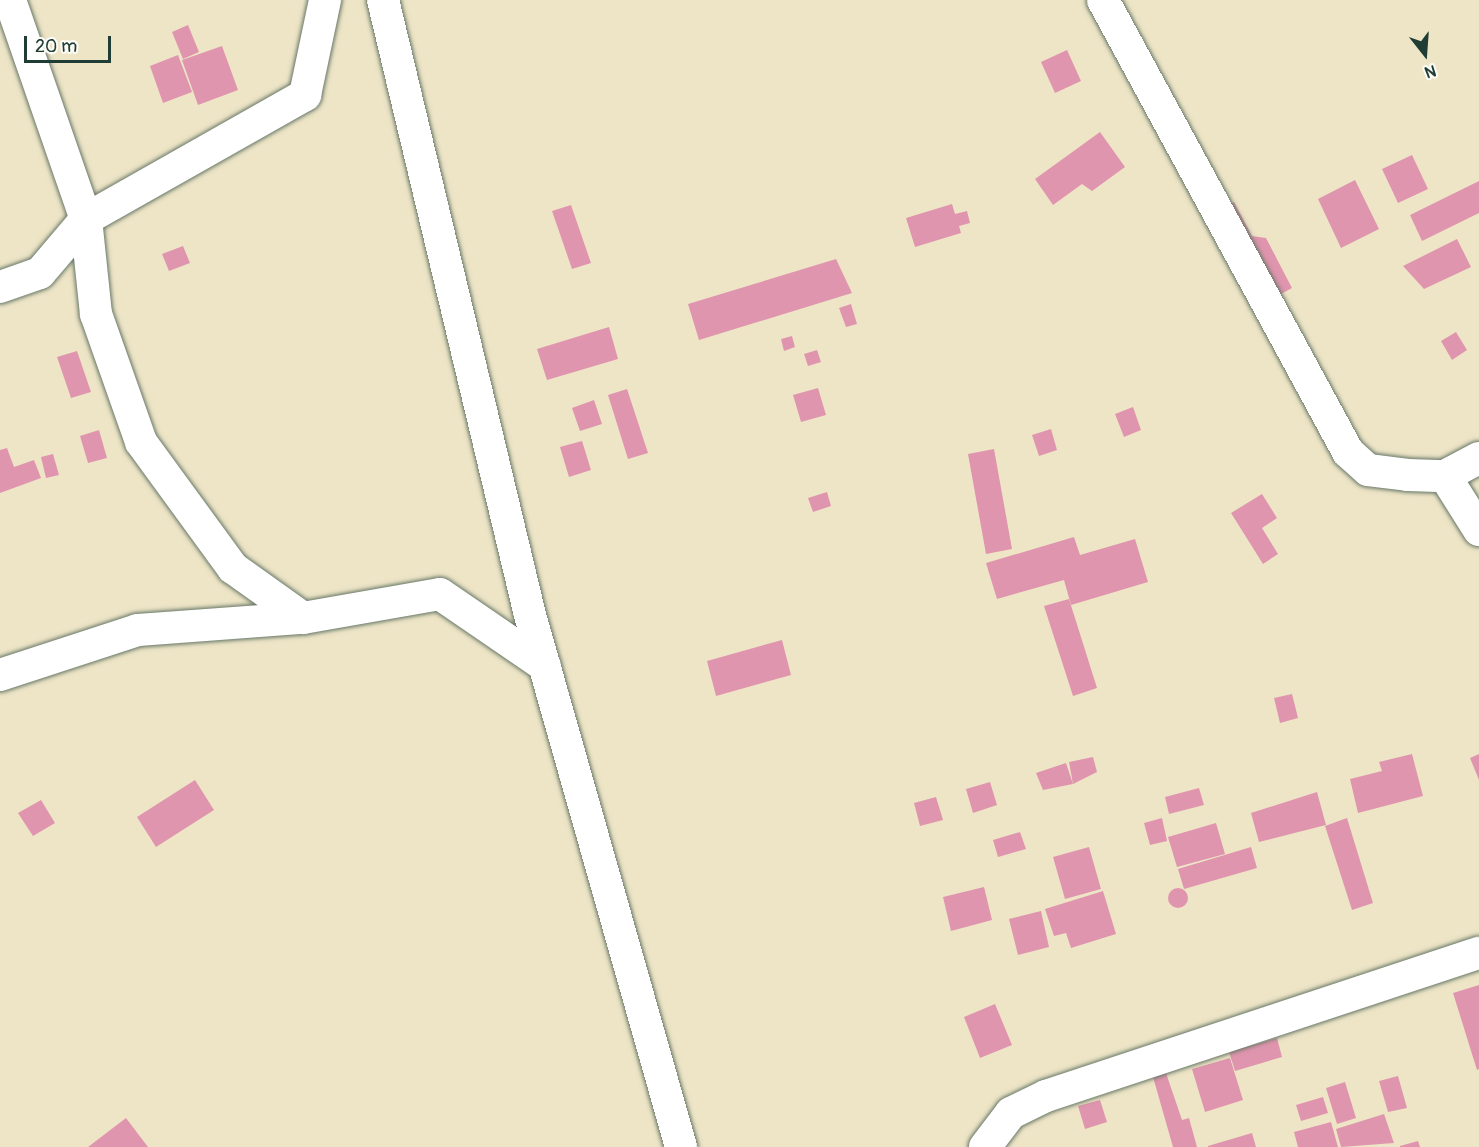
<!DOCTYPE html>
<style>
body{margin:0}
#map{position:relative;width:1479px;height:1147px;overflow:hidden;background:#eee5c7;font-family:Pangolin,sans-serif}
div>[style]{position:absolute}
.building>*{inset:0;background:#e095ae}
.round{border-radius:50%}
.roads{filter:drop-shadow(0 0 2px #677867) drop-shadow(0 0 2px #677867)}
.street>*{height:32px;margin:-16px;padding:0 16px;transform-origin:16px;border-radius:16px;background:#fff}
span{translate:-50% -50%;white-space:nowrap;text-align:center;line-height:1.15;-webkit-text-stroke:5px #fdfcf7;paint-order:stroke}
.north{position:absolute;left:1395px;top:24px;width:60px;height:60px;-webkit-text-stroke:4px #fdfcf7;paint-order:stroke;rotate:163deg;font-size:16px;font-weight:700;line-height:24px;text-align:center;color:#1f3d34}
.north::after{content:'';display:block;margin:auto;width:21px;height:27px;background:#1f3d34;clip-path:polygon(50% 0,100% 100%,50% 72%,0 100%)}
.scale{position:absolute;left:24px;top:36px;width:87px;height:27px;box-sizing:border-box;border:3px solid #1f3d34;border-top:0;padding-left:8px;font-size:18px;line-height:21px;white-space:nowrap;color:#1f3d34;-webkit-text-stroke:4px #fdfcf7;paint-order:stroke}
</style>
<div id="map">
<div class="building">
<i style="clip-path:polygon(188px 25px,199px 52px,183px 59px,172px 32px)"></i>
<i style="clip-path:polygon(222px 46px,238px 90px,198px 105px,182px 60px)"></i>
<i style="clip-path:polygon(1067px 50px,1081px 81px,1055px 93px,1041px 62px)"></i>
<i style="clip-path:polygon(178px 55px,192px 92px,163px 103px,150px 66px)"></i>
<i style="clip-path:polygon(1100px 132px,1125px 167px,1092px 191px,1082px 184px,1053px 205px,1035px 179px)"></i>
<i style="clip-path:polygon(1412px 155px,1428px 189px,1398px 203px,1382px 169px)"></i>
<i style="clip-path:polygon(1355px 180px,1379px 229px,1341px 248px,1318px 199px)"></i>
<i style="clip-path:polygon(1479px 181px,1479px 213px,1422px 241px,1410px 215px)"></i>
<i style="clip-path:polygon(1234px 202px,1252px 236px,1266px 238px,1292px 288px,1270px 300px,1222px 209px)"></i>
<i style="clip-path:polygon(952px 204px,955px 214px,967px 211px,970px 223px,959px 226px,961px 233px,915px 247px,906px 218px)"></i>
<i style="clip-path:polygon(571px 205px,591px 263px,572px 269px,552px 211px)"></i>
<i style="clip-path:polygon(1457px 239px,1471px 267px,1424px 289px,1403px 266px)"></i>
<i style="clip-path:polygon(183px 246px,190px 263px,169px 271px,162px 254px)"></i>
<i style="clip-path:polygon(836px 259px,852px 293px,699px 340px,688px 304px)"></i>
<i style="clip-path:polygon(851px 304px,857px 324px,846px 327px,839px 308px)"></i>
<i style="clip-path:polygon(609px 327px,618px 359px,547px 380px,537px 349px)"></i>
<i style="clip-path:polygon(1456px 332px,1467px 350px,1452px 360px,1441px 341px)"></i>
<i style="clip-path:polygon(792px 336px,795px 347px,784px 351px,781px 339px)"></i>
<i style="clip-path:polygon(817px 350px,821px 362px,808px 366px,804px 354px)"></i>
<i style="clip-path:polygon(77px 351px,91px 392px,71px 398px,57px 357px)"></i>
<i style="clip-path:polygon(818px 388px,826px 415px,801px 422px,793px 395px)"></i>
<i style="clip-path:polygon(627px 389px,648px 453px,628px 459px,608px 395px)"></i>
<i style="clip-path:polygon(594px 400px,602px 424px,580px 431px,572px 408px)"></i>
<i style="clip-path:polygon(1133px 407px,1141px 430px,1124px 437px,1115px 414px)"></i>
<i style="clip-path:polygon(1051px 429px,1057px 450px,1039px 456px,1032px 435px)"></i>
<i style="clip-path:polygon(99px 430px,107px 458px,88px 463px,80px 436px)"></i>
<i style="clip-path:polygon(582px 441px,591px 470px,569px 477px,560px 447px)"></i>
<i style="clip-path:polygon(7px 448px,14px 467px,34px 460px,41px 478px,0 493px,0 450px)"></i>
<i style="clip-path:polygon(994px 449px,1012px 549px,986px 554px,968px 454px)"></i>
<i style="clip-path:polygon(53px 454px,59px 475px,46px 478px,41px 457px)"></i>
<i style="clip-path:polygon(827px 492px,831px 506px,813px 512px,808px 498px)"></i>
<i style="clip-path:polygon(1262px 494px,1277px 518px,1262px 528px,1278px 554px,1263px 564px,1231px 513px)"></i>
<i style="clip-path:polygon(1074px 537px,1080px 555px,1135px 539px,1148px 582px,1071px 605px,1064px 580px,997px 599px,986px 563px)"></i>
<i style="clip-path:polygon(1069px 599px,1097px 688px,1073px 696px,1044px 606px)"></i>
<i style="clip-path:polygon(782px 640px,791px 675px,716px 696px,707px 661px)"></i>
<i style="clip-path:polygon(1292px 694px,1298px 718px,1280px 723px,1274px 698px)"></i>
<i style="clip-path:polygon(1412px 754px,1423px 796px,1358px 813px,1350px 779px,1382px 771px,1379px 762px)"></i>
<i style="clip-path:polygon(1479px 754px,1479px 780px,1470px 758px)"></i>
<i style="clip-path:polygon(1093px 757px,1097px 772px,1073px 784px,1069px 762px)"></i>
<i style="clip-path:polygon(1066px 763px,1073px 784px,1043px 790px,1036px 773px)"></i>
<i style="clip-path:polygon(195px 780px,214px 810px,156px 847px,137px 817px)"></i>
<i style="clip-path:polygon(990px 782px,997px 805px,973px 813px,966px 789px)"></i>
<i style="clip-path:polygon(1199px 788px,1204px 805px,1169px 814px,1165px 797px)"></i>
<i style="clip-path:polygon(1317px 792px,1326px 825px,1259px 842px,1251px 813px)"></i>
<i style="clip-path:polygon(936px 797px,943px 820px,920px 826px,914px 803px)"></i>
<i style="clip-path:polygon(41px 800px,55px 823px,33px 836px,18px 813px)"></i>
<i style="clip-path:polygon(1162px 818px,1167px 841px,1150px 845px,1144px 823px)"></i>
<i style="clip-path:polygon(1347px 818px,1373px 903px,1352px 910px,1325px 826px)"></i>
<i style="clip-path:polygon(1216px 823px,1225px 854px,1177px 867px,1168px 837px)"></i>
<i style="clip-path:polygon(1020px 832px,1026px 849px,998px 857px,993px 840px)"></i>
<i style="clip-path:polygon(1089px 847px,1101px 889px,1065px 899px,1053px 857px)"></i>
<i style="clip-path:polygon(1251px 847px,1257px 868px,1184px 889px,1178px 869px)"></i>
<i style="clip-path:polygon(984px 887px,992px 920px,951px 931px,943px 897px)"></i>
<i class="round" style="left:1168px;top:888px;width:20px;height:20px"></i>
<i style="clip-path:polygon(1103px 891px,1116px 934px,1071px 948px,1066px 933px,1054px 936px,1045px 909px)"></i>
<i style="clip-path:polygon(1041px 911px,1049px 947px,1018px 955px,1009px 919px)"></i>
<i style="clip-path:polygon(1479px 985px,1479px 1069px,1477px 1070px,1453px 993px)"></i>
<i style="clip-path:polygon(995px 1004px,1012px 1045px,980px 1058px,964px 1017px)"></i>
<i style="clip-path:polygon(1277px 1038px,1282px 1057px,1235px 1071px,1229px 1052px)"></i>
<i style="clip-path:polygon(1230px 1058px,1243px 1100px,1205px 1112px,1192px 1069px)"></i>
<i style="clip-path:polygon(1166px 1073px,1182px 1120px,1189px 1118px,1197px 1147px,1173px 1147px,1153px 1077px)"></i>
<i style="clip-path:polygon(1398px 1076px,1407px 1108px,1388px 1112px,1379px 1081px)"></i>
<i style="clip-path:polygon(1345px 1082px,1356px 1118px,1337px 1124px,1326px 1088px)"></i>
<i style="clip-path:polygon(1323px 1097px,1328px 1113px,1301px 1121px,1296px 1105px)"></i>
<i style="clip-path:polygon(1100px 1100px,1107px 1122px,1085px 1129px,1078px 1106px)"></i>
<i style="clip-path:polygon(1384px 1114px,1394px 1143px,1341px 1147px,1336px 1129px)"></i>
<i style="clip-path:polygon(126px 1118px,148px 1147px,88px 1147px)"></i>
<i style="clip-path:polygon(1331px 1122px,1338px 1147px,1298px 1147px,1294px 1132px)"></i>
<i style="clip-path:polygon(1252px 1133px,1256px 1147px,1208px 1147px,1208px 1146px)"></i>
<i style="clip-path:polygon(1418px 1141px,1420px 1147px,1400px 1147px,1400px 1146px)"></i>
</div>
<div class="roads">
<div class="street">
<i style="left:10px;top:0;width:232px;rotate:70.9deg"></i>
<i style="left:86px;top:219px;width:252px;rotate:-29.5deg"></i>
<i style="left:305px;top:95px;width:97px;rotate:-78.1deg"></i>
<i style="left:383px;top:0;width:632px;rotate:76.56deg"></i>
<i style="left:530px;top:615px;width:553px;rotate:74.15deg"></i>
<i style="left:1103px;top:0;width:514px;rotate:61.54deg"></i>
<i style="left:1348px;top:452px;width:27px;rotate:42deg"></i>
<i style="left:1368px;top:470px;width:40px;rotate:7.1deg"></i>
<i style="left:1408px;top:475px;width:37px;rotate:2deg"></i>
<i style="left:1445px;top:476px;width:38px;rotate:-28deg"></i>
<i style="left:0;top:287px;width:42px;rotate:-19.3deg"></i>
<i style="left:40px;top:273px;width:71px;rotate:-49.6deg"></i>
<i style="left:86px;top:219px;width:96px;rotate:84deg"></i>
<i style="left:96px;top:314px;width:136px;rotate:70.6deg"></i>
<i style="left:141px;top:442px;width:156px;rotate:53.9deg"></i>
<i style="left:233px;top:568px;width:86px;rotate:35.5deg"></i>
<i style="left:1445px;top:476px;width:64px;rotate:57.8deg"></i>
<i style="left:0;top:675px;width:145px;rotate:-18.1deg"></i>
<i style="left:138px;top:630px;width:165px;rotate:-4.2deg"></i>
<i style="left:303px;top:618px;width:139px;rotate:-9.9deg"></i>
<i style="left:440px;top:594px;width:127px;rotate:34.4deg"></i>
<i style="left:985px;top:1147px;width:43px;rotate:-52.6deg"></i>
<i style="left:1011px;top:1113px;width:39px;rotate:-26deg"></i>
<i style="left:1046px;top:1096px;width:456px;rotate:-18.3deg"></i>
</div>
</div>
<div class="north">N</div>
<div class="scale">20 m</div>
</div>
